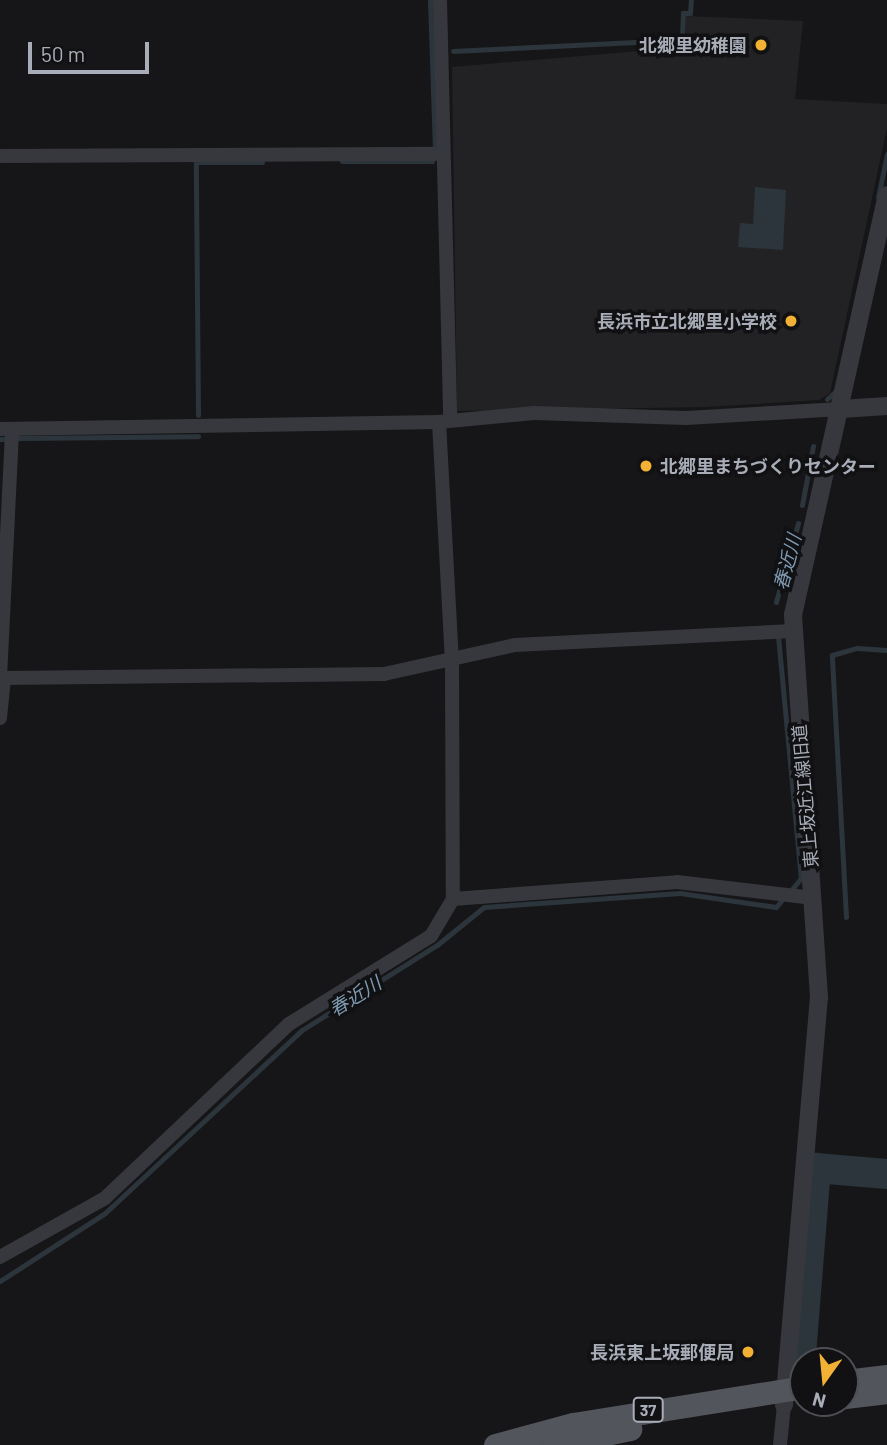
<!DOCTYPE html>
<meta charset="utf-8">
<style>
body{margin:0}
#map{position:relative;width:887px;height:1445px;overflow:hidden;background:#161618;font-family:Barlow,"Noto Sans JP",sans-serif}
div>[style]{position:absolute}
.built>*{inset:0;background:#222225}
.water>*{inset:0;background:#2c353c}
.stream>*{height:5px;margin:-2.5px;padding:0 2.5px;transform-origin:2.5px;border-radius:2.5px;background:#2c353c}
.river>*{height:30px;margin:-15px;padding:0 15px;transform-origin:15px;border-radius:15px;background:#2c353c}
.minor>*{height:14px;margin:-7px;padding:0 7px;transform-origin:7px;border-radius:7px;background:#37383d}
.tertiary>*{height:18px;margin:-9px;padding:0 9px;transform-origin:9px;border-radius:9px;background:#37383d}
.primary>*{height:23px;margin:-11.5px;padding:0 11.5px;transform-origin:11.5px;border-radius:11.5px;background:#53555c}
.dots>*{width:19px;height:19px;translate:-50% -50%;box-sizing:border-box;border:4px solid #111113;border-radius:50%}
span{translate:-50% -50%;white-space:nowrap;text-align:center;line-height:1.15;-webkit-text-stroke:7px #111113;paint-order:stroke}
.shield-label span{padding:2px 5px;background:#111113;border:2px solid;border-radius:5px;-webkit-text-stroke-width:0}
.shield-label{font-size:16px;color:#a8adb8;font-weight:700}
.poi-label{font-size:18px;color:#a8adb8;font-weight:700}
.right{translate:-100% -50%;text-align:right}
.left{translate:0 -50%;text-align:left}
.street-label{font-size:18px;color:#a8adb8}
.water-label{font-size:19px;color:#7f9bb3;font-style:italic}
.north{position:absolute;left:789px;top:1347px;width:70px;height:70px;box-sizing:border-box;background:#111113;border:2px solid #4d4f55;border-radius:50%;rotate:195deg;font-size:19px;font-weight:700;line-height:28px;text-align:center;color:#a8adb8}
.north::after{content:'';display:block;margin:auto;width:24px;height:32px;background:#f2b134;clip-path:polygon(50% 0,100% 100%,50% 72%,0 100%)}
.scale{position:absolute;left:28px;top:42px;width:121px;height:32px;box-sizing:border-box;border:4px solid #a8adb8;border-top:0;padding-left:9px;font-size:21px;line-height:24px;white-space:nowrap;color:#a8adb8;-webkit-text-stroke:5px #111113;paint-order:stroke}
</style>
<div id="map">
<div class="built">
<i style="clip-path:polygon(686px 16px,803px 21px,795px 99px,887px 104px,887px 128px,830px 393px,819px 400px,705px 407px,457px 411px,452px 67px,686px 47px)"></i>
</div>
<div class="water">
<i style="clip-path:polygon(755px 187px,786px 190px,783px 250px,738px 247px,740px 223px,753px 224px)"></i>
</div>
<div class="stream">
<i style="left:430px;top:0;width:147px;rotate:88.1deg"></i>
<i style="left:453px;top:51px;width:229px;rotate:-2.8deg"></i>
<i style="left:682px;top:40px;width:27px;rotate:-88deg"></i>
<i style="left:683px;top:13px;width:7px"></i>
<i style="left:690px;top:13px;width:13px;rotate:-86deg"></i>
<i style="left:342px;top:161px;width:90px"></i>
<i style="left:878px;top:197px;width:44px;rotate:-78.2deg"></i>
<i style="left:827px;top:399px;width:13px;rotate:-42deg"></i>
<i style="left:198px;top:415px;width:253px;rotate:-90.5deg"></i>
<i style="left:196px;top:162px;width:66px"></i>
<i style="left:19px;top:438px;width:179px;rotate:-0.6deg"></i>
<i style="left:0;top:439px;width:4px"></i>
<i style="left:802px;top:505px;width:60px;rotate:-79.4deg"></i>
<i style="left:776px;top:602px;width:82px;rotate:-74.4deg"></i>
<i style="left:778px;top:636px;width:243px;rotate:84.6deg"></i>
<i style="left:801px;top:878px;width:14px;rotate:129deg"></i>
<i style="left:846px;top:917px;width:262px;rotate:-93.1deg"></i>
<i style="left:832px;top:655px;width:26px;rotate:-16deg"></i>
<i style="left:857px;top:648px;width:30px;rotate:4deg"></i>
<i style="left:0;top:1281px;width:125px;rotate:-32.9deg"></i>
<i style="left:105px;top:1213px;width:269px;rotate:-42.9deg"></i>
<i style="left:302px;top:1030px;width:160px;rotate:-32.2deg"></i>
<i style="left:437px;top:945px;width:60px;rotate:-39deg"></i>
<i style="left:484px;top:907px;width:196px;rotate:-4.1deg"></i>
<i style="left:680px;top:893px;width:97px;rotate:8.3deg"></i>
<i style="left:776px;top:907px;width:8px;rotate:-50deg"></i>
</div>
<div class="river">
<i style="left:800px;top:1367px;width:200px;rotate:-85.4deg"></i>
<i style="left:816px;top:1168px;width:71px;rotate:4.8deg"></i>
</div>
<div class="minor">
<i style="left:440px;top:0;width:419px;rotate:88.6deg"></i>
<i style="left:0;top:156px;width:443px;rotate:-0.3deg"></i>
<i style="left:439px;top:422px;width:240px;rotate:86.9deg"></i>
<i style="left:452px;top:662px;width:237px;rotate:89.8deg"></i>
<i style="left:0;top:429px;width:439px;rotate:-0.9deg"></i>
<i style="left:439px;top:422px;width:95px;rotate:-5.4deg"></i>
<i style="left:534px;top:413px;width:152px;rotate:1.9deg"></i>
<i style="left:686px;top:418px;width:155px;rotate:-3.3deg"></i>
<i style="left:0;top:678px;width:249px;rotate:-87.2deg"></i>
<i style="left:0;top:718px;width:40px;rotate:-84.3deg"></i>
<i style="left:4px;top:678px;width:380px;rotate:-0.6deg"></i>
<i style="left:384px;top:674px;width:134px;rotate:-12.5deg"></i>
<i style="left:515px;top:645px;width:279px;rotate:-2.9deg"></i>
<i style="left:0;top:1257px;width:120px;rotate:-29.3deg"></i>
<i style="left:105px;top:1198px;width:253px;rotate:-43.4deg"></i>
<i style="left:289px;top:1024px;width:167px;rotate:-31.8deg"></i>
<i style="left:431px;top:936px;width:43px;rotate:-59.3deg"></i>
<i style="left:453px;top:899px;width:225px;rotate:-4.3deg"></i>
<i style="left:677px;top:882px;width:137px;rotate:6.7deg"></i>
<i style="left:780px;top:1445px;width:40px;rotate:-84.3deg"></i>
</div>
<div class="tertiary">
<i style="left:841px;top:409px;width:46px;rotate:-3.7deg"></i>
<i style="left:784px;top:1405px;width:409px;rotate:-85.1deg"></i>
<i style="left:819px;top:997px;width:383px;rotate:-93.9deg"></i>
<i style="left:793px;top:615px;width:430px;rotate:-77.4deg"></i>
</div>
<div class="primary">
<i style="left:845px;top:1381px;width:42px;rotate:-6.8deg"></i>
<i style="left:845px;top:1397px;width:42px;rotate:-6.8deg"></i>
<i style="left:495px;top:1445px;width:81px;rotate:-15.1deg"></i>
<i style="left:573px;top:1424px;width:233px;rotate:-9.1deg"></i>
<i style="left:553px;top:1445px;width:79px;rotate:-11.7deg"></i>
</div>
<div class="dots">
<i style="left:761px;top:45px;background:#f2b134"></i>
<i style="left:791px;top:321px;background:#f2b134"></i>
<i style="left:646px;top:466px;background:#f2b134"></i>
<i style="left:748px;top:1352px;background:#f2b134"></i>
</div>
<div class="shield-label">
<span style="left:648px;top:1410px">37</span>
</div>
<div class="poi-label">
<span class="right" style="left:747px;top:45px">北郷里幼稚園</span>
<span class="right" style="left:777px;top:321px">長浜市立北郷里小学校</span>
<span class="left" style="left:660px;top:466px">北郷里まちづくりセンター</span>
<span class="right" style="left:734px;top:1352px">長浜東上坂郵便局</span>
</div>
<div class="street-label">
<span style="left:805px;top:796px;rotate:-95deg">東上坂近江線旧道</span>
</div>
<div class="water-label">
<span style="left:787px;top:562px;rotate:-75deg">春近川</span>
<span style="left:355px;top:996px;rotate:-32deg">春近川</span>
</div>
<div class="north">N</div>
<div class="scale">50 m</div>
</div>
